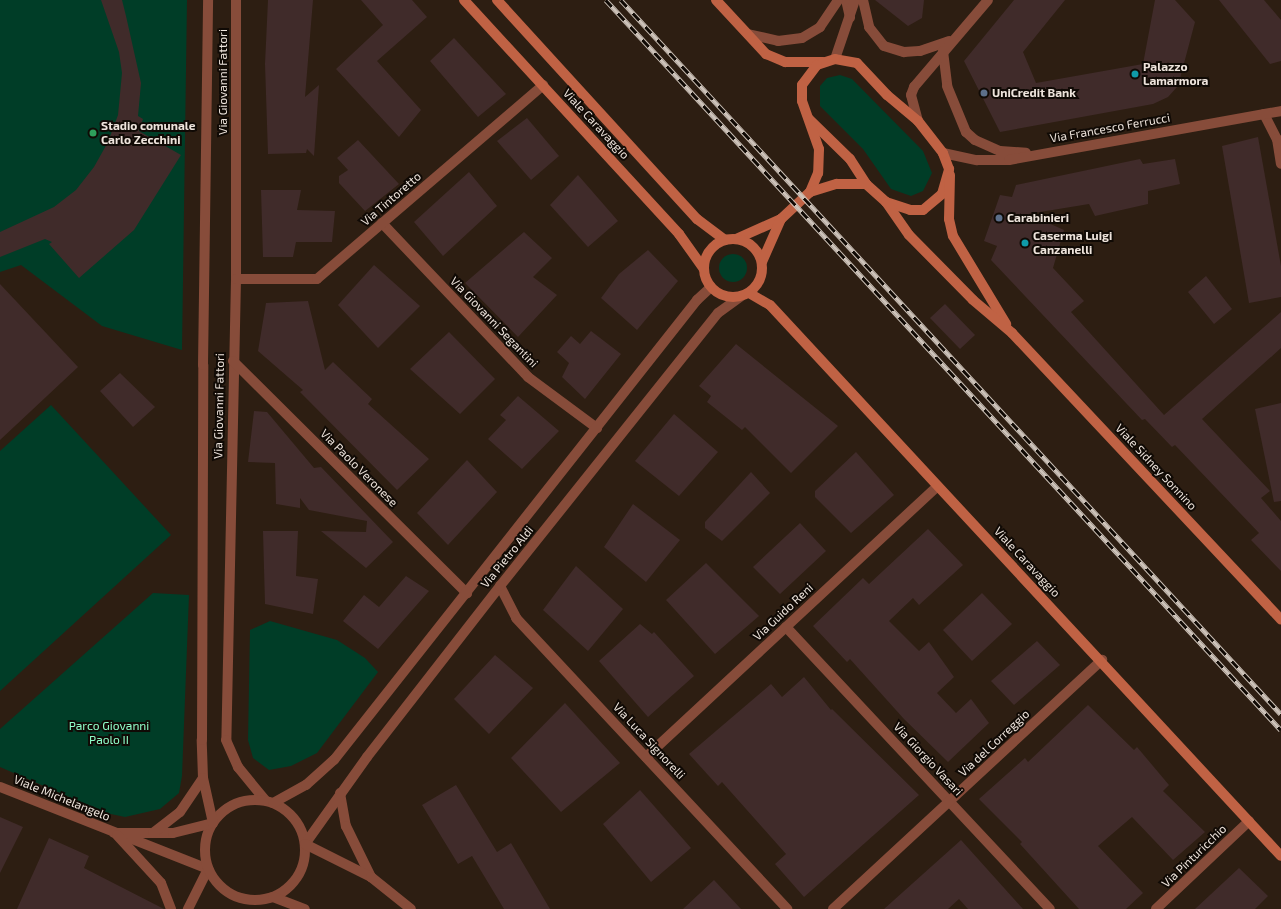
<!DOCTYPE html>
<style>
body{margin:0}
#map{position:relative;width:1281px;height:909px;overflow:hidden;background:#2d1e12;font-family:"Exo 2",sans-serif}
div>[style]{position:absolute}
.green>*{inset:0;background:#003d27}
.round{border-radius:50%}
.building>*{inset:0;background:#402b2a}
.street>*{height:10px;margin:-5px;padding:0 5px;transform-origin:5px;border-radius:5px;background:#874c3a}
.street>.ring{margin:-5px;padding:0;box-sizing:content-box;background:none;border:10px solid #874c3a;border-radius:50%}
.secondary>*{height:10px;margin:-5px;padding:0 5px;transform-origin:5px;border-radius:5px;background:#c06244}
.secondary>.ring{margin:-5px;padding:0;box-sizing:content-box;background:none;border:10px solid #c06244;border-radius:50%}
.rail>*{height:4.5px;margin-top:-2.25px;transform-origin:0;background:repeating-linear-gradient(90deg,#100a05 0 9px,#cdc3ba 0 18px);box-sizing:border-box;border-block:1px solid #cdc3ba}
.dots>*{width:11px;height:11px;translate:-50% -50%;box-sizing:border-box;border:2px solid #100a05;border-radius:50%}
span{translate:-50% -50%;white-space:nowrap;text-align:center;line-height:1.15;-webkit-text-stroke:4px #100a05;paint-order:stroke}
.poi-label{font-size:12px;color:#eee4dc;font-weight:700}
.left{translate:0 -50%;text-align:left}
.street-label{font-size:12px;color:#eee4dc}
.park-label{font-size:12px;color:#90ffca}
</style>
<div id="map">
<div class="green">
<i style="clip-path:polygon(0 0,187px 0,182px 350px,102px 326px,21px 265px,0 272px)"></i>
<i style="clip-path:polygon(840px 75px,852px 79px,923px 151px,932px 173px,923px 191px,911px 196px,891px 189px,863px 149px,820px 106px,820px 86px,827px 78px)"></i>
<i class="round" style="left:719px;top:254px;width:28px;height:28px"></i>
<i style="clip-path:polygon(51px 405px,171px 535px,0 691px,0 451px)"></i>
<i style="clip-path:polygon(153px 593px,189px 595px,182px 776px,179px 793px,160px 809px,125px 817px,106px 813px,0 767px,0 729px)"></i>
<i style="clip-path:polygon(270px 621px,337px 640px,365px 658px,378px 672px,317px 753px,291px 766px,269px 770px,253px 758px,248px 740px,250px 630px)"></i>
</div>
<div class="building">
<i style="clip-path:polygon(101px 0,122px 0,126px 16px,141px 83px,138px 116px,143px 119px,139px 131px,181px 155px,134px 230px,79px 278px,49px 244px,52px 242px,45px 239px,0 257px,0 232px,54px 207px,76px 190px,94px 167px,108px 142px,118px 115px,122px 73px,119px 52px)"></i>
<i style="clip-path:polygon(268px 0,313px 0,305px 97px,319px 85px,314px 156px,307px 149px,306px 153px,268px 154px,265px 64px)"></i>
<i style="clip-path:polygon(361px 0,412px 0,427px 17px,377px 61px,421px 110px,399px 137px,336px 69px,383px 25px)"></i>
<i style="clip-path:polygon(875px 0,924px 0,922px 18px,908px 26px)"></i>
<i style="clip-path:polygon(1014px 0,1065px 0,1023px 52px,1036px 83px,1143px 64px,1155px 0,1175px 0,1195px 22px,1178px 86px,1168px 97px,1153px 104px,1000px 132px,964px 61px)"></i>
<i style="clip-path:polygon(1219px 0,1264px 0,1281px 20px,1281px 61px,1270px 64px)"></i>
<i style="clip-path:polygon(454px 38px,506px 94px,478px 117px,430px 61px)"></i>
<i style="clip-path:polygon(527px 118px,559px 156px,531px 180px,497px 141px)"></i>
<i style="clip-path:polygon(1258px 137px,1281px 266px,1281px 297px,1249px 303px,1222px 146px)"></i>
<i style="clip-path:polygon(358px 140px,399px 184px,365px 211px,339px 183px,339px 176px,348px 170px,337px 158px)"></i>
<i style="clip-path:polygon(1140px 159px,1143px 164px,1175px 159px,1180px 184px,1148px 191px,1148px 204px,1095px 216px,1089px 204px,1028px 214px,1064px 230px,1053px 268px,1084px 301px,1071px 312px,1164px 415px,1281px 312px,1281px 348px,1202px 419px,1270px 491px,1261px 498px,1281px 521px,1281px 571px,1251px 540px,1259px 533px,1175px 445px,1172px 447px,1145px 419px,1142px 420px,991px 260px,997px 246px,984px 241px,1000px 195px,1012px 197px,1016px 185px)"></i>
<i style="clip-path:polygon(469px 172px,497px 206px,443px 256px,414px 222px)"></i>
<i style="clip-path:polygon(578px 175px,618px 221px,588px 247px,550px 205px)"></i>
<i style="clip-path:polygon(261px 190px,301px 190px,297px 210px,335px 211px,332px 242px,296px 242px,293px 257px,263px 257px)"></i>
<i style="clip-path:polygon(524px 232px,552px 258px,533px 277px,557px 295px,518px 337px,465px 283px)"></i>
<i style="clip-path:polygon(648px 250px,678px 281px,637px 330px,601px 298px,619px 274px)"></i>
<i style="clip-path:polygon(374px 265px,420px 306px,378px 348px,338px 305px)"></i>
<i style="clip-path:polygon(1206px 276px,1232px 309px,1214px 324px,1188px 292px)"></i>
<i style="clip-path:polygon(0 284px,78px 367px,0 440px)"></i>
<i style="clip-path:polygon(308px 301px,325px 370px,333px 362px,372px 399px,368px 404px,429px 459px,397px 490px,300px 392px,303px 390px,258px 351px,266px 303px)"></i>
<i style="clip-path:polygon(945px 304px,975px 335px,960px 349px,930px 318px)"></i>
<i style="clip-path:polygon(591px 331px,621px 354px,585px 399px,562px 377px,569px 363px,557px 352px,571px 336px,580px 344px)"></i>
<i style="clip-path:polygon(449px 332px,495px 379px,460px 414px,410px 369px)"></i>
<i style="clip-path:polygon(736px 344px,838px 426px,791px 473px,745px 427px,742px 430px,707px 402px,711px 396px,699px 386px)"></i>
<i style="clip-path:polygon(120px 373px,155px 407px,133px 427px,100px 391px)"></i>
<i style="clip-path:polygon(518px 396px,559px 431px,522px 469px,488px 439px,506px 420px,500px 415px)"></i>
<i style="clip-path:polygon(1281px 403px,1281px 501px,1274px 502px,1255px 409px)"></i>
<i style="clip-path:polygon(254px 411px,267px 412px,314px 468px,321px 467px,393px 542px,366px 568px,321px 531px,366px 532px,367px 521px,309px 510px,300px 498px,300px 508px,276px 504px,275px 463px,248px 462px)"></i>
<i style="clip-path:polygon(674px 414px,718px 452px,679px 496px,635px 461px)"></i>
<i style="clip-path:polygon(856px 452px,894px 495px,851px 533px,815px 497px,815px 491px)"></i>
<i style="clip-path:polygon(467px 460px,497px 492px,448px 545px,417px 513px)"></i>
<i style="clip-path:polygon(751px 472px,770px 493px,722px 541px,705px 528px,705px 522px)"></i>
<i style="clip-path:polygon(633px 504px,680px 540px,646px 582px,604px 547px)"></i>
<i style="clip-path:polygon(800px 523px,826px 551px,780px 594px,753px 567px)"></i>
<i style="clip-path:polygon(928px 529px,963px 565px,919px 605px,913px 598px,889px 621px,919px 651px,929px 642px,954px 677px,937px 693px,956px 713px,971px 699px,989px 723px,948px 762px,904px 719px,850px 659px,847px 662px,813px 626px,863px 578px,869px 584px)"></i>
<i style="clip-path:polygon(263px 531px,298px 531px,296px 576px,318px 579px,313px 614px,265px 604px)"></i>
<i style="clip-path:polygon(706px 563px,759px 616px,715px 654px,666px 600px)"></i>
<i style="clip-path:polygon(576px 566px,623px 609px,588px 651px,543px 610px)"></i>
<i style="clip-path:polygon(406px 576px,429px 591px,378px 649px,343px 621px,364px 595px,379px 607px)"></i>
<i style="clip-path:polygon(982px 593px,1012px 624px,972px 661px,943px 630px)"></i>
<i style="clip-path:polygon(640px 624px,652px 634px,654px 632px,694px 676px,648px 717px,599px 661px)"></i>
<i style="clip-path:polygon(1037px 641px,1060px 665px,1014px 705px,991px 681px)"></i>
<i style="clip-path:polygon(495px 655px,533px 688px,489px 734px,454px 699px)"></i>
<i style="clip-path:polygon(804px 677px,831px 710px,832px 709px,919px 795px,804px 897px,775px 864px,786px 854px,722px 782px,718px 786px,689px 754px,771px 684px,782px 697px)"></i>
<i style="clip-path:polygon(565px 703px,620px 763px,561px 812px,511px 758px)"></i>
<i style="clip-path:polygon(1088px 705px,1134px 750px,1137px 747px,1169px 785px,1163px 791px,1205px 832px,1173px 860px,1132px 817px,1098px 846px,1143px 893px,1126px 909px,1079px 909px,1020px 844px,1022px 842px,979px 799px,1025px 758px,1028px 762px)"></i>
<i style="clip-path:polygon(456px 785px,497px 852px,511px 843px,550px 909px,504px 909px,472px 856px,458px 864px,422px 805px)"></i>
<i style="clip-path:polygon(640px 790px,691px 848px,651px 882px,603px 824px)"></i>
<i style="clip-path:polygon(0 817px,23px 827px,0 873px)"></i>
<i style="clip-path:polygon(49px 838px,89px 856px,84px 868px,164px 909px,17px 909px)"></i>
<i style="clip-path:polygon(961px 840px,1023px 909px,968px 909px,959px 899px,948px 909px,884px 909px)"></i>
<i style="clip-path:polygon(1239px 868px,1268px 896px,1255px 909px,1195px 909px)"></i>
<i style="clip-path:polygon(714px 880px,741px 909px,683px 909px)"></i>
</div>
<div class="street">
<i style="left:236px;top:0;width:279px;rotate:90deg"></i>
<i style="left:236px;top:279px;width:461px;rotate:91.2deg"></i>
<i style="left:226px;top:740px;width:30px;rotate:66deg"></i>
<i style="left:238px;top:767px;width:43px;rotate:50.7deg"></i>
<i style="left:846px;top:0;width:18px;rotate:77deg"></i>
<i style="left:863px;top:0;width:28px;rotate:77deg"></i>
<i style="left:869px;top:27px;width:24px;rotate:52deg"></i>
<i style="left:884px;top:46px;width:21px;rotate:17deg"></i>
<i style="left:904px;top:52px;width:16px;rotate:-4deg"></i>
<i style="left:920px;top:51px;width:31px;rotate:-19deg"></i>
<i style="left:748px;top:34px;width:31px;rotate:13deg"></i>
<i style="left:778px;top:41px;width:24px;rotate:-7deg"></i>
<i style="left:802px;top:38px;width:21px;rotate:-31deg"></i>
<i style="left:820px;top:27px;width:32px;rotate:-56deg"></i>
<i style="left:943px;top:51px;width:35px;rotate:83deg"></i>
<i style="left:947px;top:86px;width:50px;rotate:67.6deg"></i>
<i style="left:966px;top:132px;width:12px;rotate:42deg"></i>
<i style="left:975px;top:140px;width:27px;rotate:24deg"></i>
<i style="left:1000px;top:151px;width:26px;rotate:4deg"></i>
<i style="left:835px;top:59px;width:62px;rotate:-71.3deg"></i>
<i style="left:1264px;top:114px;width:28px;rotate:63deg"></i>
<i style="left:1277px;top:139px;width:25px;rotate:81deg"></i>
<i style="left:918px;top:121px;width:27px;rotate:-105deg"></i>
<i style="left:911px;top:95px;width:9px;rotate:-69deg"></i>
<i style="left:914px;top:87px;width:114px;rotate:-49.6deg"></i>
<i style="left:943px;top:153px;width:35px;rotate:12deg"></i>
<i style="left:977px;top:160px;width:32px"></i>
<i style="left:1009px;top:160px;width:276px;rotate:-10.2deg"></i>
<i style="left:382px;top:223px;width:212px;rotate:46.5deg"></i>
<i style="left:528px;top:377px;width:86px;rotate:36.5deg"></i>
<i style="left:236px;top:279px;width:81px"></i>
<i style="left:317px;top:279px;width:298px;rotate:-40.6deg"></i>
<i style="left:233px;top:361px;width:330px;rotate:44.8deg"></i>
<i style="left:500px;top:586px;width:36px;rotate:63deg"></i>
<i style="left:516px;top:618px;width:398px;rotate:47deg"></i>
<i style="left:786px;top:627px;width:386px;rotate:46.9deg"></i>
<i style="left:646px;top:757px;width:398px;rotate:-42.9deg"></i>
<i style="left:0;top:787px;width:224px;rotate:21.5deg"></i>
<i style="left:208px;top:869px;width:45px;rotate:116.6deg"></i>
<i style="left:340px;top:793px;width:34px;rotate:80deg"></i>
<i style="left:346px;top:826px;width:57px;rotate:63.9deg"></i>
<i class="ring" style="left:205px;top:800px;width:90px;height:90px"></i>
<i style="left:273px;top:803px;width:38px;rotate:-29deg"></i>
<i style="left:306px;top:785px;width:38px;rotate:-42deg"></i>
<i style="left:334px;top:760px;width:586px;rotate:-51.72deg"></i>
<i style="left:697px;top:300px;width:19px;rotate:-43deg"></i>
<i style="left:114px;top:833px;width:59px"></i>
<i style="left:173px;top:833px;width:41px;rotate:-14deg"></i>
<i style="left:213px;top:823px;width:46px;rotate:-102.5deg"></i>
<i style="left:203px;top:778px;width:38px;rotate:-92deg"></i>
<i style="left:202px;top:740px;width:375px;rotate:-89.8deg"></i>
<i style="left:203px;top:365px;width:365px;rotate:-89.2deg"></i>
<i style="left:153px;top:833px;width:34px;rotate:-38deg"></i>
<i style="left:180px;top:812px;width:41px;rotate:-55.9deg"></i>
<i style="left:117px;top:835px;width:65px;rotate:47.5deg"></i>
<i style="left:161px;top:883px;width:28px;rotate:69deg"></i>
<i style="left:305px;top:844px;width:107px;rotate:-54.5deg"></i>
<i style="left:367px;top:757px;width:217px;rotate:-52.1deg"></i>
<i style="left:500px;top:586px;width:349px;rotate:-51.4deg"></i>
<i style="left:718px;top:313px;width:29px;rotate:-36deg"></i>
<i style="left:305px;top:844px;width:74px;rotate:26.6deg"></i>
<i style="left:371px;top:877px;width:51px;rotate:38.7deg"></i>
<i style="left:273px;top:897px;width:34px;rotate:21deg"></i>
<i style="left:833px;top:909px;width:367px;rotate:-42.8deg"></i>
<i style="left:1156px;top:909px;width:128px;rotate:-43.4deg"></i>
</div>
<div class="secondary">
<i style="left:464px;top:0;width:318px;rotate:47.4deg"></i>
<i style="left:679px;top:234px;width:43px;rotate:54.5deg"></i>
<i style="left:497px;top:0;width:297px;rotate:47.6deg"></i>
<i style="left:697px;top:219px;width:35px;rotate:37deg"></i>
<i style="left:716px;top:0;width:74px;rotate:47.2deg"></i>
<i style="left:766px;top:54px;width:21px;rotate:23deg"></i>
<i style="left:785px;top:62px;width:38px"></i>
<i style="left:809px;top:119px;width:57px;rotate:44.3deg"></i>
<i style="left:850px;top:159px;width:30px;rotate:57deg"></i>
<i style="left:866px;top:184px;width:27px;rotate:42deg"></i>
<i style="left:886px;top:202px;width:25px;rotate:18deg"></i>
<i style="left:910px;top:210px;width:13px"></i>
<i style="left:923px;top:210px;width:25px;rotate:-40deg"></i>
<i style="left:942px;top:194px;width:26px;rotate:-74deg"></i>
<i style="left:949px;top:169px;width:17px;rotate:-111deg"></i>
<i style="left:943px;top:153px;width:41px;rotate:-128deg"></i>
<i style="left:918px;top:121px;width:40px;rotate:-140deg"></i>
<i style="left:887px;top:95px;width:44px;rotate:-133.2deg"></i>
<i style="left:857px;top:63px;width:22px;rotate:-170deg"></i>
<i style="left:835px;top:59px;width:19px;rotate:162deg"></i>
<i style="left:817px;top:65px;width:25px;rotate:127deg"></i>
<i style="left:802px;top:85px;width:16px;rotate:90deg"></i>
<i style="left:802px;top:101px;width:51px;rotate:70.5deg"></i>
<i style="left:819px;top:149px;width:24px;rotate:92deg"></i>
<i style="left:818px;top:173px;width:21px;rotate:113deg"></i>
<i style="left:950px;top:175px;width:44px;rotate:91.3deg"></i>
<i style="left:949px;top:219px;width:17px;rotate:77deg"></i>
<i style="left:953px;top:236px;width:103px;rotate:58.9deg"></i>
<i style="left:886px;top:202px;width:40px;rotate:55.1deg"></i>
<i style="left:909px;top:235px;width:91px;rotate:45.4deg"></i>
<i style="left:973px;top:300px;width:51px;rotate:40.2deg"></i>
<i style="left:1012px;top:333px;width:393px;rotate:46.8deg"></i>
<i style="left:736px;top:239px;width:49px;rotate:-24deg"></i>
<i style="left:781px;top:219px;width:40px;rotate:-43deg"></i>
<i style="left:810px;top:192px;width:28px;rotate:-17deg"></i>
<i style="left:837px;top:184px;width:29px"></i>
<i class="ring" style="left:704px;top:239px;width:48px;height:48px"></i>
<i style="left:762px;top:262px;width:47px;rotate:-66.2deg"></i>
<i style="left:749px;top:293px;width:24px;rotate:30deg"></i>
<i style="left:770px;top:305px;width:751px;rotate:47.16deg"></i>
</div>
<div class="rail">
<i style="left:606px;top:0;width:994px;rotate:47.24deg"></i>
<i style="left:621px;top:0;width:972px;rotate:47.25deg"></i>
</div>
<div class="dots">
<i style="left:1135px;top:74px;background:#0f9aa8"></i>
<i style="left:984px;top:93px;background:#5c6f8a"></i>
<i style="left:93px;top:133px;background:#2e9e5b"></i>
<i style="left:999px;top:218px;background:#5c6f8a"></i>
<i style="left:1025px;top:243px;background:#0f9aa8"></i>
</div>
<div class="poi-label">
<span class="left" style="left:1143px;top:74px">Palazzo<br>Lamarmora</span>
<span class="left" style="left:992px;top:93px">UniCredit Bank</span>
<span class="left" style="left:101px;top:133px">Stadio comunale<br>Carlo Zecchini</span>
<span class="left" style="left:1007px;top:218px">Carabinieri</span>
<span class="left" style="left:1033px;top:243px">Caserma Luigi<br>Canzanelli</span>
</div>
<div class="street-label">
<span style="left:223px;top:82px;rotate:-90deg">Via Giovanni Fattori</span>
<span style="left:596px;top:124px;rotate:47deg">Viale Caravaggio</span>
<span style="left:1110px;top:128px;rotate:-10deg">Via Francesco Ferrucci</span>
<span style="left:391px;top:199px;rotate:-41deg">Via Tintoretto</span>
<span style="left:494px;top:322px;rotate:46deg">Via Giovanni Segantini</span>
<span style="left:219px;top:406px;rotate:-89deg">Via Giovanni Fattori</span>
<span style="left:1156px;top:467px;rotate:47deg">Viale Sidney Sonnino</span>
<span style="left:359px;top:468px;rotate:45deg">Via Paolo Veronese</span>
<span style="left:507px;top:557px;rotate:-51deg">Via Pietro Aldi</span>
<span style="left:1027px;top:562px;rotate:47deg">Viale Caravaggio</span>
<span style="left:783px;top:612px;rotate:-43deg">Via Guido Reni</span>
<span style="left:649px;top:741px;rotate:47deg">Via Luca Signorelli</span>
<span style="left:994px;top:743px;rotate:-43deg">Via del Correggio</span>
<span style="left:928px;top:759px;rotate:47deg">Via Giorgio Vasari</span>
<span style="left:62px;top:798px;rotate:22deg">Viale Michelangelo</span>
<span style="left:1194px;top:856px;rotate:-44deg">Via Pinturicchio</span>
</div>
<div class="park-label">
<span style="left:109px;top:733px">Parco Giovanni<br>Paolo II</span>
</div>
</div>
